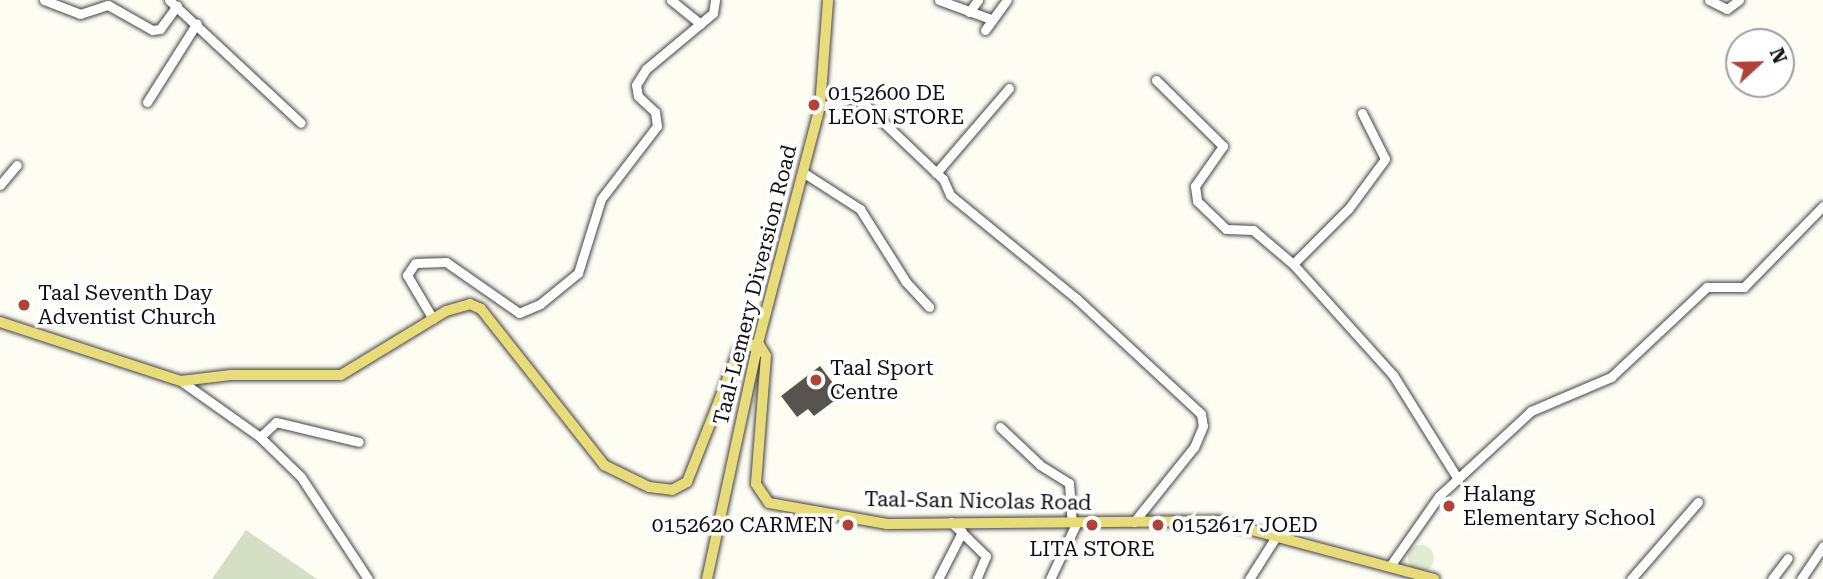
<!DOCTYPE html>
<style>
body{margin:0}
#map{position:relative;width:1823px;height:579px;overflow:hidden;background:#fefdf4;font-family:"Roboto Serif",serif}
div>[style]{position:absolute}
.cemetery>*{inset:0;background:#d4dfc6}
.pitch>*{inset:0;background:#e0edd2}
.round{border-radius:50%}
.building>*{inset:0;background:#57534e}
.roads{filter:drop-shadow(0 0 2px #434343) drop-shadow(0 0 2px #434343)}
.minor>*{height:9px;margin:-4.5px;padding:0 4.5px;transform-origin:4.5px;border-radius:4.5px;background:#fff}
.major>*{height:10px;margin:-5px;padding:0 5px;transform-origin:5px;border-radius:5px;background:#e8dc7a}
.dots>*{width:19px;height:19px;translate:-50% -50%;box-sizing:border-box;border:4px solid #fff;border-radius:50%}
span{translate:-50% -50%;white-space:nowrap;text-align:center;line-height:1.15;-webkit-text-stroke:7px #fff;paint-order:stroke}
.poi-label{font-size:21px;color:#101010}
.left{translate:0 -50%;text-align:left}
.right{translate:-100% -50%;text-align:right}
.street-label{font-size:21px;color:#101010}
.north{position:absolute;left:1725px;top:28px;width:70px;height:70px;box-sizing:border-box;background:#fff;border:2px solid #9f9f9f;border-radius:50%;rotate:68deg;font-size:19px;font-weight:700;line-height:28px;text-align:center;color:#101010}
.north::after{content:'';display:block;margin:auto;width:24px;height:32px;background:#b04338;clip-path:polygon(50% 0,100% 100%,50% 72%,0 100%)}
</style>
<div id="map">
<div class="cemetery">
<i style="clip-path:polygon(246px 530px,317px 579px,212px 579px)"></i>
</div>
<div class="pitch">
<i class="round" style="left:1408px;top:545px;width:26px;height:26px"></i>
</div>
<div class="building">
<i style="clip-path:polygon(820px 366px,842px 395px,814px 416px,808px 409px,797px 417px,781px 396px)"></i>
</div>
<div class="roads">
<div class="minor">
<i style="left:44px;top:0;width:39px;rotate:21deg"></i>
<i style="left:80px;top:14px;width:29px;rotate:-18deg"></i>
<i style="left:108px;top:5px;width:51px;rotate:29.6deg"></i>
<i style="left:152px;top:30px;width:8px;rotate:-7deg"></i>
<i style="left:160px;top:29px;width:29px;rotate:-54deg"></i>
<i style="left:169px;top:0;width:180px;rotate:43deg"></i>
<i style="left:671px;top:0;width:38px;rotate:39deg"></i>
<i style="left:939px;top:0;width:55px;rotate:20.1deg"></i>
<i style="left:1709px;top:0;width:20px;rotate:27deg"></i>
<i style="left:1727px;top:9px;width:15px;rotate:-37deg"></i>
<i style="left:969px;top:12px;width:15px;rotate:-53deg"></i>
<i style="left:985px;top:30px;width:37px;rotate:-54deg"></i>
<i style="left:1156px;top:80px;width:94px;rotate:44.6deg"></i>
<i style="left:1223px;top:146px;width:49px;rotate:125deg"></i>
<i style="left:1195px;top:186px;width:15px;rotate:82deg"></i>
<i style="left:1197px;top:201px;width:40px;rotate:44deg"></i>
<i style="left:1226px;top:229px;width:27px;rotate:2deg"></i>
<i style="left:1253px;top:230px;width:52px;rotate:40.4deg"></i>
<i style="left:147px;top:102px;width:93px;rotate:-57.7deg"></i>
<i style="left:820px;top:107px;width:31px;rotate:-15deg"></i>
<i style="left:850px;top:99px;width:11px;rotate:10deg"></i>
<i style="left:861px;top:101px;width:113px;rotate:43.6deg"></i>
<i style="left:943px;top:179px;width:17px;rotate:66deg"></i>
<i style="left:950px;top:195px;width:164px;rotate:39.3deg"></i>
<i style="left:1077px;top:299px;width:169px;rotate:42.8deg"></i>
<i style="left:1201px;top:414px;width:12px;rotate:81deg"></i>
<i style="left:1203px;top:426px;width:23px;rotate:113deg"></i>
<i style="left:1194px;top:447px;width:96px;rotate:128.7deg"></i>
<i style="left:1362px;top:113px;width:51px;rotate:63.4deg"></i>
<i style="left:1385px;top:159px;width:61px;rotate:126.3deg"></i>
<i style="left:1349px;top:208px;width:79px;rotate:135deg"></i>
<i style="left:1293px;top:264px;width:149px;rotate:48deg"></i>
<i style="left:1393px;top:375px;width:123px;rotate:58deg"></i>
<i style="left:804px;top:173px;width:67px;rotate:32.7deg"></i>
<i style="left:860px;top:209px;width:86px;rotate:57.8deg"></i>
<i style="left:906px;top:282px;width:34px;rotate:47deg"></i>
<i style="left:936px;top:173px;width:112px;rotate:-49.3deg"></i>
<i style="left:0;top:185px;width:26px;rotate:-50deg"></i>
<i style="left:433px;top:319px;width:51px;rotate:-120.6deg"></i>
<i style="left:407px;top:275px;width:14px;rotate:-56deg"></i>
<i style="left:415px;top:263px;width:31px;rotate:-2deg"></i>
<i style="left:446px;top:262px;width:89px;rotate:34.9deg"></i>
<i style="left:519px;top:313px;width:23px;rotate:-23deg"></i>
<i style="left:540px;top:304px;width:49px;rotate:-39.2deg"></i>
<i style="left:578px;top:273px;width:77px;rotate:-72.7deg"></i>
<i style="left:601px;top:199px;width:92px;rotate:-52.5deg"></i>
<i style="left:657px;top:126px;width:14px;rotate:-98deg"></i>
<i style="left:655px;top:112px;width:23px;rotate:-137deg"></i>
<i style="left:638px;top:96px;width:11px;rotate:-100deg"></i>
<i style="left:636px;top:85px;width:19px;rotate:-58deg"></i>
<i style="left:646px;top:69px;width:87px;rotate:-39.9deg"></i>
<i style="left:713px;top:13px;width:13px;rotate:-81deg"></i>
<i style="left:181px;top:381px;width:97px;rotate:35.3deg"></i>
<i style="left:260px;top:437px;width:57px;rotate:44.3deg"></i>
<i style="left:301px;top:477px;width:122px;rotate:56.7deg"></i>
<i style="left:1000px;top:427px;width:55px;rotate:43.5deg"></i>
<i style="left:1040px;top:465px;width:34px;rotate:32deg"></i>
<i style="left:1069px;top:483px;width:39px;rotate:86deg"></i>
<i style="left:260px;top:437px;width:22px;rotate:-43deg"></i>
<i style="left:276px;top:422px;width:85px;rotate:13.5deg"></i>
<i style="left:951px;top:522px;width:49px;rotate:44.2deg"></i>
<i style="left:986px;top:556px;width:25px;rotate:113deg"></i>
<i style="left:1390px;top:566px;width:85px;rotate:-55deg"></i>
<i style="left:1439px;top:496px;width:125px;rotate:-42.7deg"></i>
<i style="left:1531px;top:411px;width:87px;rotate:-23deg"></i>
<i style="left:1611px;top:377px;width:132px;rotate:-43.2deg"></i>
<i style="left:1707px;top:287px;width:37px"></i>
<i style="left:1744px;top:287px;width:113px;rotate:-45.7deg"></i>
<i style="left:938px;top:579px;width:53px;rotate:-62.9deg"></i>
<i style="left:1050px;top:579px;width:63px;rotate:-64.7deg"></i>
<i style="left:1249px;top:579px;width:52px;rotate:-57.5deg"></i>
<i style="left:1631px;top:579px;width:102px;rotate:-49deg"></i>
<i style="left:1772px;top:579px;width:26px;rotate:-53deg"></i>
<i style="left:1801px;top:579px;width:40px;rotate:-56deg"></i>
</div>
<div class="major">
<i style="left:0;top:322px;width:190px;rotate:18.1deg"></i>
<i style="left:181px;top:381px;width:50px;rotate:-6.8deg"></i>
<i style="left:231px;top:375px;width:110px"></i>
<i style="left:341px;top:375px;width:123px;rotate:-31.4deg"></i>
<i style="left:446px;top:311px;width:25px;rotate:-16deg"></i>
<i style="left:470px;top:304px;width:12px;rotate:24deg"></i>
<i style="left:481px;top:309px;width:199px;rotate:51.7deg"></i>
<i style="left:604px;top:465px;width:50px;rotate:26.1deg"></i>
<i style="left:649px;top:487px;width:23px;rotate:7deg"></i>
<i style="left:672px;top:490px;width:17px;rotate:-28deg"></i>
<i style="left:687px;top:482px;width:142px;rotate:-68.5deg"></i>
<i style="left:739px;top:350px;width:20px;rotate:-20deg"></i>
<i style="left:758px;top:343px;width:15px;rotate:58deg"></i>
<i style="left:766px;top:356px;width:128px;rotate:94.5deg"></i>
<i style="left:756px;top:484px;width:23px;rotate:56deg"></i>
<i style="left:769px;top:503px;width:120px;rotate:10.1deg"></i>
<i style="left:887px;top:524px;width:331px;rotate:-0.5deg"></i>
<i style="left:1218px;top:521px;width:224px;rotate:15deg"></i>
<i style="left:707px;top:579px;width:241px;rotate:-77.8deg"></i>
<i style="left:758px;top:343px;width:244px;rotate:-75.3deg"></i>
<i style="left:820px;top:107px;width:107px;rotate:-85.7deg"></i>
</div>
</div>
<div class="dots">
<i style="left:814px;top:105px;background:#b04338"></i>
<i style="left:24px;top:305px;background:#b04338"></i>
<i style="left:816px;top:380px;background:#b04338"></i>
<i style="left:1449px;top:506px;background:#b04338"></i>
<i style="left:848px;top:525px;background:#b04338"></i>
<i style="left:1092px;top:525px;background:#b04338"></i>
<i style="left:1158px;top:525px;background:#b04338"></i>
</div>
<div class="poi-label">
<span class="left" style="left:828px;top:105px">0152600 DE<br>LEON STORE</span>
<span class="left" style="left:38px;top:305px">Taal Seventh Day<br>Adventist Church</span>
<span class="left" style="left:830px;top:380px">Taal Sport<br>Centre</span>
<span class="left" style="left:1463px;top:506px">Halang<br>Elementary School</span>
<span class="right" style="left:834px;top:525px">0152620 CARMEN</span>
<span class="left" style="left:1172px;top:525px">0152617 JOED</span>
<span style="left:1092px;top:549px">LITA STORE</span>
</div>
<div class="street-label">
<span style="left:755px;top:285px;rotate:-76deg">Taal-Lemery Diversion Road</span>
<span style="left:978px;top:501px;rotate:1deg">Taal-San Nicolas Road</span>
</div>
<div class="north">N</div>
</div>
